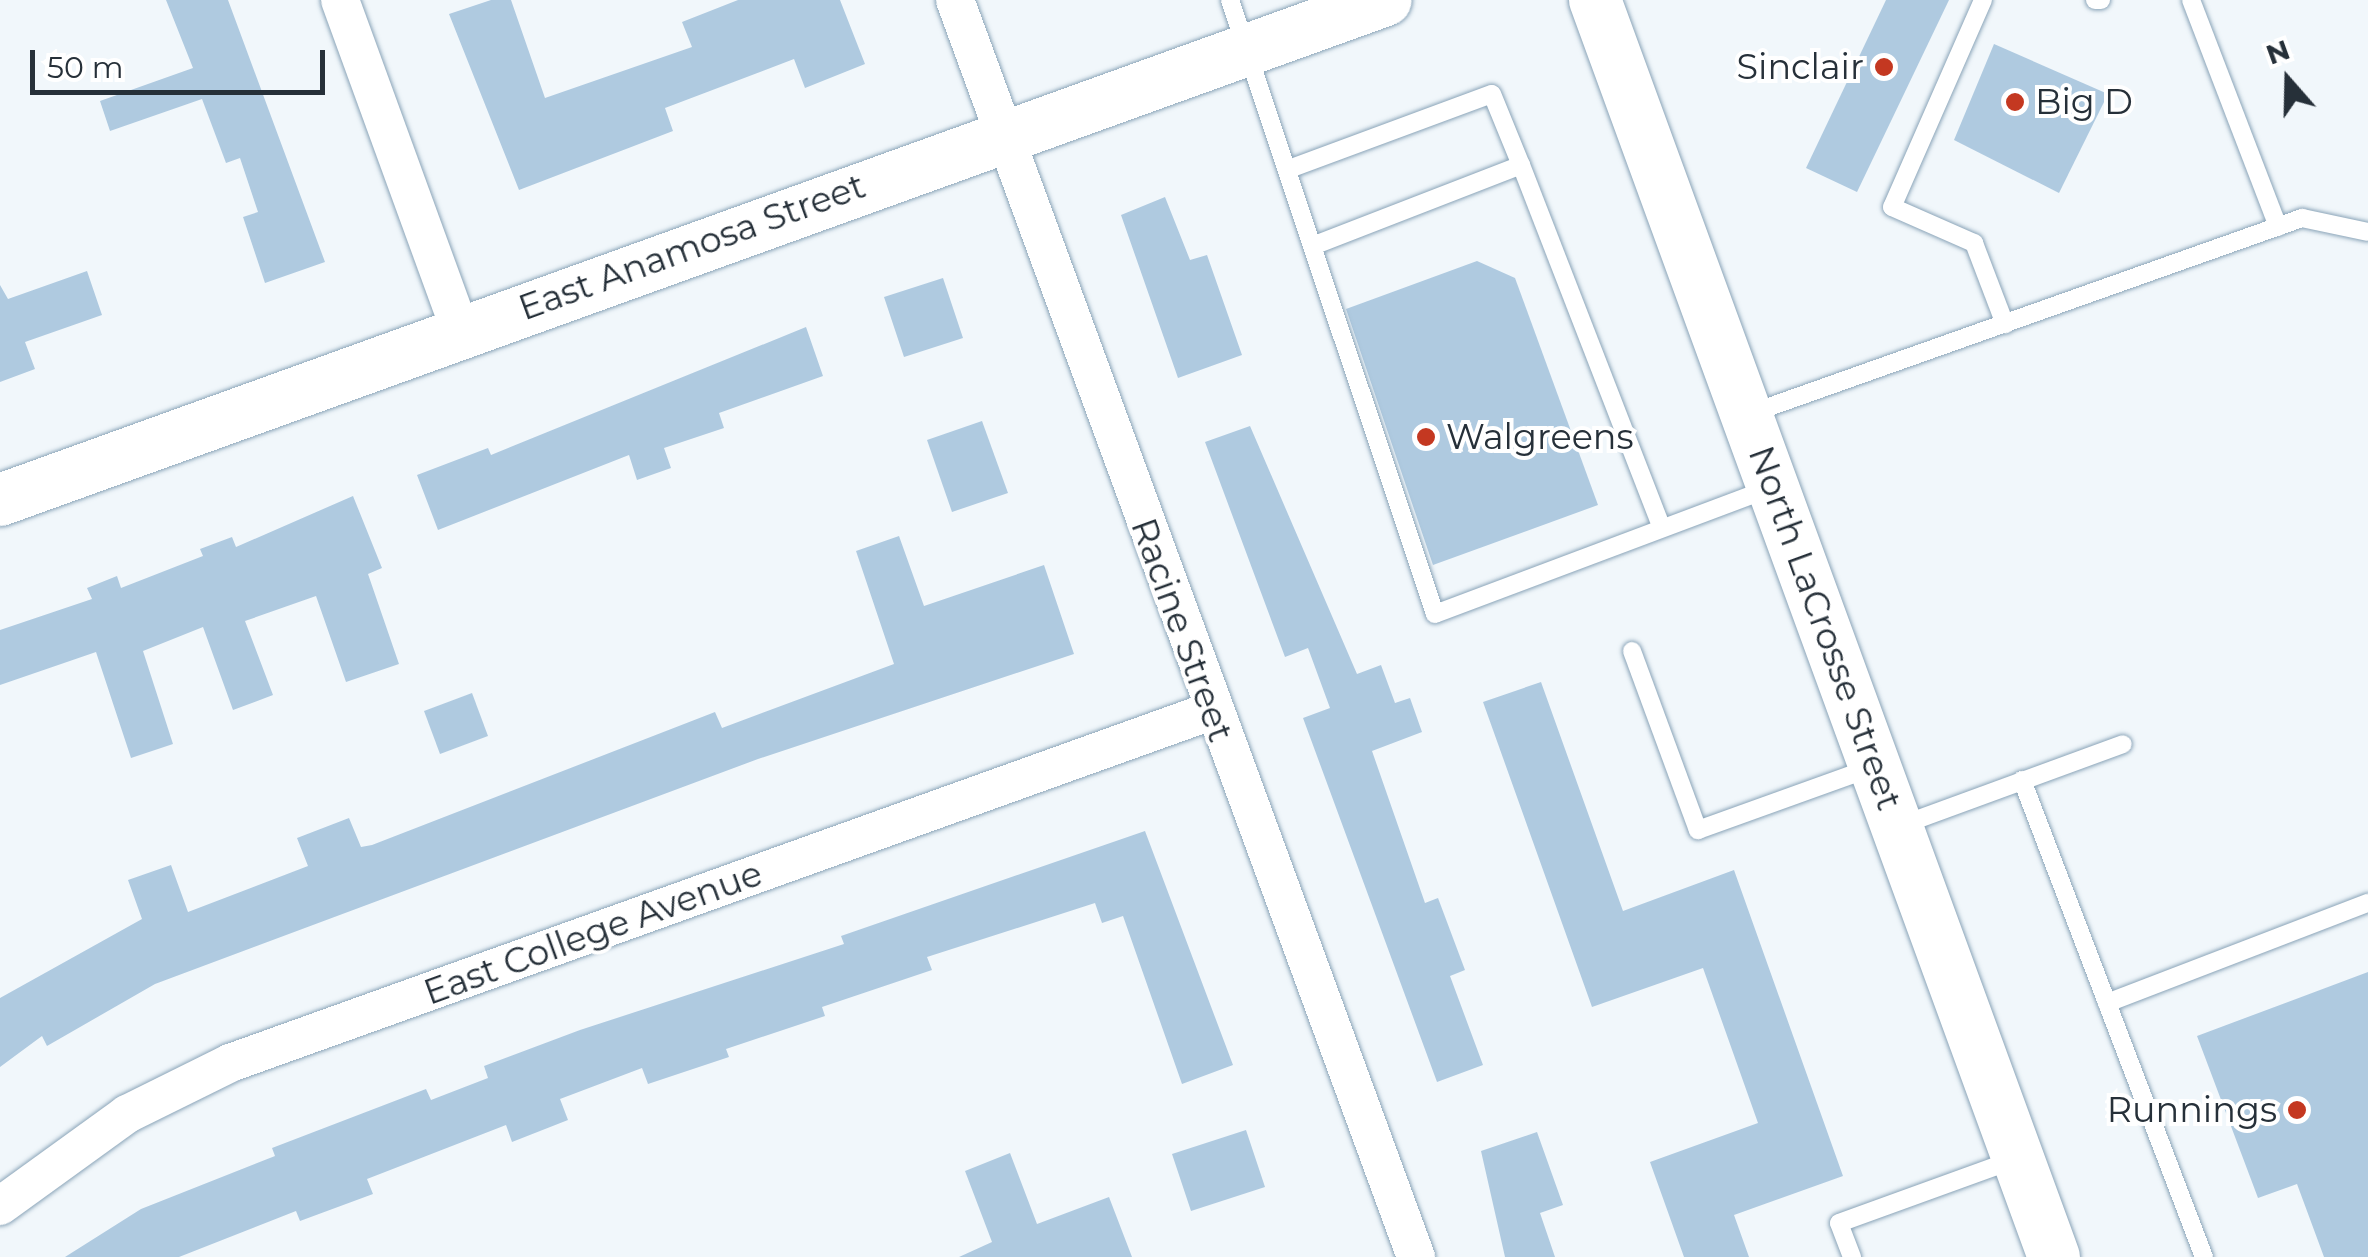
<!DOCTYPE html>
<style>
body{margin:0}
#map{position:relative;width:2368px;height:1257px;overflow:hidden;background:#f1f7fb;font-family:Montserrat,sans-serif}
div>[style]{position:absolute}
.building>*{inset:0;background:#afcae0}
.roads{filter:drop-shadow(0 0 2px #8aa4b8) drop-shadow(0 0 2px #8aa4b8)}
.service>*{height:18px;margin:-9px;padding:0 9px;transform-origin:9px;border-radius:9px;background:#fff}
.minor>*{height:38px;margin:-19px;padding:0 19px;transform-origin:19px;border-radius:19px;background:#fff}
.secondary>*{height:52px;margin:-26px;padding:0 26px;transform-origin:26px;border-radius:26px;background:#fff}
.dots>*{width:28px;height:28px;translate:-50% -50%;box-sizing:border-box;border:5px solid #fff;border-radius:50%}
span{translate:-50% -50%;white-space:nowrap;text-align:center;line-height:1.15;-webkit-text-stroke:8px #fff;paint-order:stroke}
.poi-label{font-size:35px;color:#263039}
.right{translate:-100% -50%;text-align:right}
.left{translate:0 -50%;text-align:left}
.street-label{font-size:35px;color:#263039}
.north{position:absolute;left:2238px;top:30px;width:100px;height:100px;-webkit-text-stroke:8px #fff;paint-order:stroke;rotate:340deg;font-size:28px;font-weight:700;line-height:40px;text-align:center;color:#263039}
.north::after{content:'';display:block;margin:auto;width:35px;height:45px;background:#263039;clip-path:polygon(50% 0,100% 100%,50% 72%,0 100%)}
.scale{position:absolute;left:30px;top:50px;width:295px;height:45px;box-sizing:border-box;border:5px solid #263039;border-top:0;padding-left:12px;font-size:30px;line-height:35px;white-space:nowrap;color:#263039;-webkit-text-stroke:8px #fff;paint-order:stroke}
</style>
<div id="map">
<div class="building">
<i style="clip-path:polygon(166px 0,228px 0,325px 262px,265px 283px,243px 217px,258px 212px,240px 158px,226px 163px,202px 99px,110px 131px,100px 101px,193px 68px)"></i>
<i style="clip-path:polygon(491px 0,511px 0,545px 98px,692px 47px,682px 22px,738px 0,840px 0,865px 64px,805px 88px,794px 59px,665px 108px,673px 131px,519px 190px,449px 14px)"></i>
<i style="clip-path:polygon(1886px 0,1949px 0,1857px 192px,1806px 168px)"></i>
<i style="clip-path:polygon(1994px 44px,2108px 94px,2059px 193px,1954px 140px)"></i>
<i style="clip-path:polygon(1165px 197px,1190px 260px,1207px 255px,1242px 355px,1178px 378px,1121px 215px)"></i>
<i style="clip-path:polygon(1477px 261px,1515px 278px,1598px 505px,1433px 565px,1346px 309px)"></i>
<i style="clip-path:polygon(87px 271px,102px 315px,25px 342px,35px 369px,0 382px,0 285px,8px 299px)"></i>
<i style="clip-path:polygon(943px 278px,963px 338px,904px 357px,884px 297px)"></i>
<i style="clip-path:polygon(806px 327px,823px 376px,719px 413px,724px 428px,664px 448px,671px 468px,637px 480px,629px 455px,438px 530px,417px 475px,488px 448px,491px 455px)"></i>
<i style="clip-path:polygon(982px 421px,1008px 493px,952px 512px,927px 440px)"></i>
<i style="clip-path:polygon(1250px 426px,1357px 674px,1381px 665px,1395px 703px,1410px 698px,1422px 732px,1372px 751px,1425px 903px,1438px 898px,1465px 970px,1450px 976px,1483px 1065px,1437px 1082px,1303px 718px,1330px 708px,1308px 648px,1285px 657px,1205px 442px)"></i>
<i style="clip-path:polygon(353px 496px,382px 568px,368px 574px,399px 664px,346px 682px,316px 596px,245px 621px,273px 695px,233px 710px,203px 627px,143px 651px,173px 744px,131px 758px,96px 652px,0 685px,0 630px,92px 599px,87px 588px,117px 576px,121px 588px,203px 556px,200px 549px,232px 537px,236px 547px)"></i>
<i style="clip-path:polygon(899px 536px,924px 606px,1044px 565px,1074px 654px,758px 759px,155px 984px,47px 1046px,42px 1036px,0 1067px,0 998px,142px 919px,128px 880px,171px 865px,188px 912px,308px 866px,297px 838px,349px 818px,361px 847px,372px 845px,715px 712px,722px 728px,894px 664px,856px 551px)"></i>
<i style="clip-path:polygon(1541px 682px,1623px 911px,1734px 870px,1843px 1176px,1734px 1215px,1749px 1257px,1684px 1257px,1650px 1162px,1758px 1123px,1703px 968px,1592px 1007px,1483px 702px)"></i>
<i style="clip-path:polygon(472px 693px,488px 736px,440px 754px,424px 711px)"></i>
<i style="clip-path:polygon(1145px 831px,1233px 1065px,1182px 1084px,1123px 916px,1102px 923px,1095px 903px,927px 957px,932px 970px,822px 1007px,825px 1016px,726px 1049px,729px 1057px,648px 1084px,642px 1068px,560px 1099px,568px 1120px,512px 1142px,506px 1125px,367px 1179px,373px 1194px,300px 1221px,296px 1211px,179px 1257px,65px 1257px,141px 1209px,275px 1156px,272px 1148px,426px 1089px,431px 1100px,488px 1078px,484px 1066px,580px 1030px,844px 944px,841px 936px)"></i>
<i style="clip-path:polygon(2368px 972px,2368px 1257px,2324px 1257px,2297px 1184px,2258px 1198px,2197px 1036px)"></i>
<i style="clip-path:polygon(1246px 1130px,1265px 1187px,1191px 1211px,1172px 1154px)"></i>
<i style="clip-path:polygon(1537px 1132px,1563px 1205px,1540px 1213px,1555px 1257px,1505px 1257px,1481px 1151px)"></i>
<i style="clip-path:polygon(1010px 1153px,1037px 1224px,1109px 1197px,1132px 1257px,959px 1257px,992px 1242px,965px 1171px)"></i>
</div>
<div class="roads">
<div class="service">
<i style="left:1230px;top:0;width:647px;rotate:71.54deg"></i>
<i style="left:1435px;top:614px;width:356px;rotate:-20.6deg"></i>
<i style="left:1983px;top:0;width:226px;rotate:113.7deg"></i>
<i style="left:1892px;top:207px;width:90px;rotate:23.7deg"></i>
<i style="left:1974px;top:243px;width:87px;rotate:69.1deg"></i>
<i style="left:2095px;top:0;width:6px"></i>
<i style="left:2191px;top:0;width:243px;rotate:69deg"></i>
<i style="left:1289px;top:169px;width:216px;rotate:-20.3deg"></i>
<i style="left:1492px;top:94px;width:77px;rotate:67.8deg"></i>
<i style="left:1315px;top:245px;width:221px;rotate:-21.2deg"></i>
<i style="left:1521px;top:165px;width:389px;rotate:68.8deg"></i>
<i style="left:1752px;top:413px;width:584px;rotate:-19.52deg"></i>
<i style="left:2302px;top:218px;width:67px;rotate:12deg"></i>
<i style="left:1632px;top:651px;width:191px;rotate:69.8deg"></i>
<i style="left:1698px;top:830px;width:183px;rotate:-19.8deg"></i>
<i style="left:2022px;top:780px;width:511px;rotate:69.12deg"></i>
<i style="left:1902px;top:825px;width:235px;rotate:-20.1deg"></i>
<i style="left:2107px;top:1003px;width:280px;rotate:-21deg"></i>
<i style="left:1852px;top:1257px;width:36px;rotate:-111deg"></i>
<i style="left:1839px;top:1223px;width:185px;rotate:-19.9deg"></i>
</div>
<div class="minor">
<i style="left:340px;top:0;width:351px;rotate:70deg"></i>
<i style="left:955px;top:0;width:1339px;rotate:69.86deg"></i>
<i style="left:0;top:1206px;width:157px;rotate:-35.9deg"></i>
<i style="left:127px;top:1114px;width:115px;rotate:-26.3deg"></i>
<i style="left:230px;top:1063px;width:1042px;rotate:-19.74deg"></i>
</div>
<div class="secondary">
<i style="left:1595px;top:0;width:1338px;rotate:69.94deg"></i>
<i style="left:0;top:500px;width:1473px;rotate:-19.84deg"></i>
</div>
</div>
<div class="dots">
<i style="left:1884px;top:67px;background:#c43821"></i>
<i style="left:2015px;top:102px;background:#c43821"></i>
<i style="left:1426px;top:437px;background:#c43821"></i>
<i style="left:2297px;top:1110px;background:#c43821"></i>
</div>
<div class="poi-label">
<span class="right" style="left:1864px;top:67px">Sinclair</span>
<span class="left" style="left:2035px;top:102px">Big D</span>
<span class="left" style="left:1446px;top:437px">Walgreens</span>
<span class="right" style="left:2277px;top:1110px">Runnings</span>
</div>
<div class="street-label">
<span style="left:692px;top:247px;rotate:-20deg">East Anamosa Street</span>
<span style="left:1825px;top:628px;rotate:70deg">North LaCrosse Street</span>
<span style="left:1182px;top:630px;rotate:70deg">Racine Street</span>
<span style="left:593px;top:933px;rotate:-20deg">East College Avenue</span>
</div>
<div class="north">N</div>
<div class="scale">50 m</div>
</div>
